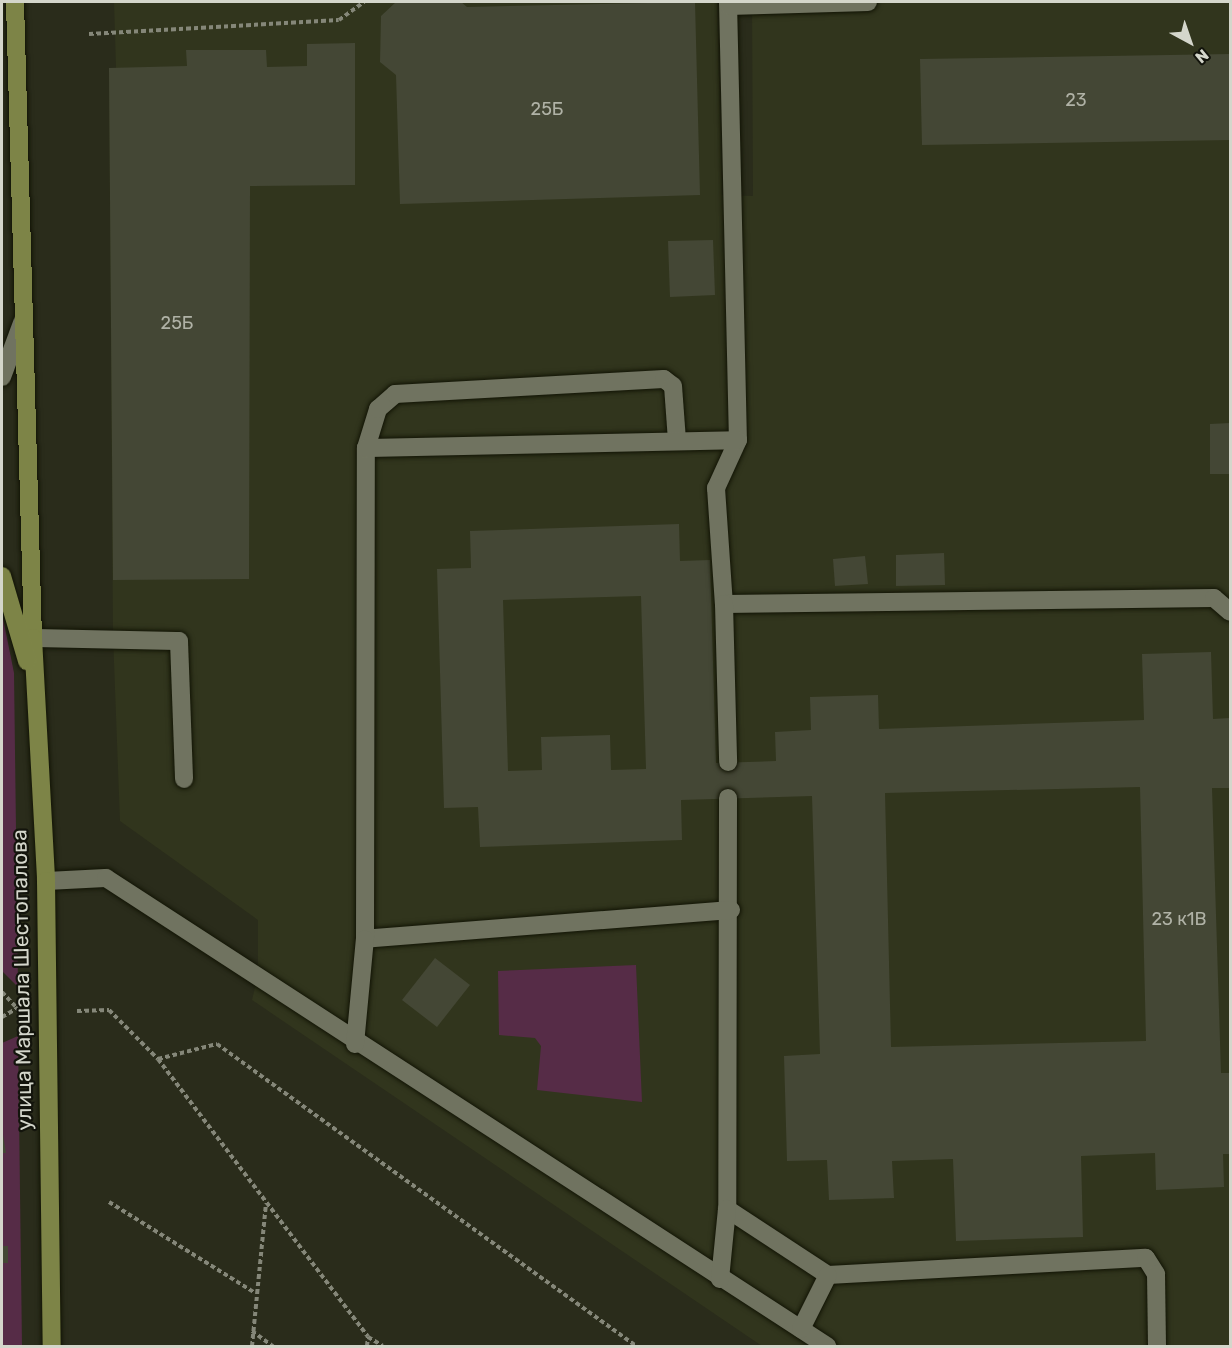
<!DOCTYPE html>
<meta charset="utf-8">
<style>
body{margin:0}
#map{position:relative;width:1232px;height:1348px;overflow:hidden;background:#2a2c1b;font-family:Rubik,sans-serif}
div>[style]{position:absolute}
.built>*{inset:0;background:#31351d}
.green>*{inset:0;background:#562c47}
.building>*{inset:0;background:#444735}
.minor-tunnel>*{height:18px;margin-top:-9px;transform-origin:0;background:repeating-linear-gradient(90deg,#444635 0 18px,transparent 0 27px)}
.path>*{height:4px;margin-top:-2px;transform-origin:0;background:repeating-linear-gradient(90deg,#858779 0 4.5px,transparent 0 7.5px)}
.roads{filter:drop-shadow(0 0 2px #121405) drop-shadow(0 0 2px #121405)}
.minor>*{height:18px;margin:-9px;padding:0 9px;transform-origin:9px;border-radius:9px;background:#707360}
.major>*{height:18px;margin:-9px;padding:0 9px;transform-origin:9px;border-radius:9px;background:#7d8447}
span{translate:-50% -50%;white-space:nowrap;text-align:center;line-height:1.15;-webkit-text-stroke:4.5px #13140c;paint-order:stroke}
.number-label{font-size:18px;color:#b0b2a6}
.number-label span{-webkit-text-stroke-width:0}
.street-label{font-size:21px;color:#d4d6cb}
.frame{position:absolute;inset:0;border:3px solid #d4d6cb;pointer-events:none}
.north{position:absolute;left:1160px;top:12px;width:60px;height:60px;-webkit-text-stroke:4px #13140c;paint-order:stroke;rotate:140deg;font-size:16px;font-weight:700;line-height:24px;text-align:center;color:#d4d6cb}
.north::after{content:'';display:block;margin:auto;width:21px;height:27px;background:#d4d6cb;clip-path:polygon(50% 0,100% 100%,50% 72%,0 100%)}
</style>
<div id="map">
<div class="built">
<i style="clip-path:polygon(114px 2px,717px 2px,722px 195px,753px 196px,752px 2px,1230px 2px,1230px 1346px,762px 1346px,252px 1000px,258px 975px,258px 920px,120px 821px,113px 636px,109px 68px,116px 68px)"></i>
</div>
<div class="green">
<i style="clip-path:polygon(2px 613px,14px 673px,18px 987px,2px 971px)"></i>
<i style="clip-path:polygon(636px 965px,642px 1102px,537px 1090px,541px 1046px,535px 1038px,499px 1035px,498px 971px)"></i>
<i style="clip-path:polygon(18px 1036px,22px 1346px,2px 1346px,2px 1043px)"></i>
</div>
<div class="building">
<i style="clip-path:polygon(396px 2px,461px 2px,467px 7px,695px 2px,700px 195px,400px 204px,396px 75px,380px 62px,381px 16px)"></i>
<i style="clip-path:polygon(355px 43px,355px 185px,250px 186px,249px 579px,113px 580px,109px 68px,187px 66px,186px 50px,266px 50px,267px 67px,307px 66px,307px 44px)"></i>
<i style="clip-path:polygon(1230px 54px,1230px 140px,922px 145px,920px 59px)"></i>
<i style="clip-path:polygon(713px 240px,715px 295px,670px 297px,668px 241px)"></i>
<i style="clip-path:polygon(1230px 423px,1230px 474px,1210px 474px,1210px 424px)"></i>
<i style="clip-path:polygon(evenodd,679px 524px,680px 561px,710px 560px,716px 763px,776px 761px,775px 732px,811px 730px,810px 697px,878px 695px,879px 729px,1144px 720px,1142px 654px,1211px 652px,1213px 719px,1230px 718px,1230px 788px,1212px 788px,1221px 1073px,1230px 1073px,1230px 1154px,1223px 1154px,1224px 1187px,1156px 1190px,1155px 1153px,1081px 1156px,1083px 1237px,956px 1241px,953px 1159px,892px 1161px,894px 1198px,829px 1200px,827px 1160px,787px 1161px,784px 1056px,820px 1054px,812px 796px,681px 800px,682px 840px,480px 847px,478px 807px,444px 808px,437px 569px,471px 568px,470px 531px,679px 524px,641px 596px,646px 769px,611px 770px,610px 735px,541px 737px,542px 770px,508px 771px,503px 600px,641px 596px,679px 524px,1140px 787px,1146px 1041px,891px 1047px,885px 793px,1140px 787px)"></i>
<i style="clip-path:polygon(944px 553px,945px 585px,896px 586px,896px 555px)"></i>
<i style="clip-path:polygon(865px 556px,868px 584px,835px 586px,833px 559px)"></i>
<i style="clip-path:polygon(435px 958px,470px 985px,437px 1027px,402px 1000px)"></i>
<i style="clip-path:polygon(2px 1128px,6px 1153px,2px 1153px)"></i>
<i style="clip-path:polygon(2px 1246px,8px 1246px,8px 1263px,2px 1263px)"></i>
</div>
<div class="minor-tunnel">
<i style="left:728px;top:762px;width:36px;rotate:90deg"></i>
</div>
<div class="path">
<i style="left:89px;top:34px;width:250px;rotate:-3.2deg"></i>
<i style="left:339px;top:20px;width:31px;rotate:-36deg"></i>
<i style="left:2px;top:992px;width:21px;rotate:47deg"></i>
<i style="left:77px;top:1011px;width:32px;rotate:-2deg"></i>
<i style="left:109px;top:1010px;width:69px;rotate:45deg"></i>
<i style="left:158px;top:1059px;width:348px;rotate:52.9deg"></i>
<i style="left:368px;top:1337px;width:17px;rotate:31deg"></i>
<i style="left:2px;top:1017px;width:20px;rotate:-30deg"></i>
<i style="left:158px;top:1059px;width:61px;rotate:-14.3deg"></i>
<i style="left:217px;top:1044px;width:516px;rotate:35.78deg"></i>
<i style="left:109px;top:1202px;width:172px;rotate:31.9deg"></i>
<i style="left:252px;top:1331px;width:26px;rotate:36deg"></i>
<i style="left:252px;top:1346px;width:143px;rotate:-84.4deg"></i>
<i style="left:367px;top:1346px;width:9px;rotate:-84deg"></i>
</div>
<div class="roads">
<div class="minor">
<i style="left:728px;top:2px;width:438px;rotate:88.7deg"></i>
<i style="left:738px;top:440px;width:53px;rotate:114.6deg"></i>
<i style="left:716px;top:488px;width:116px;rotate:86.1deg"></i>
<i style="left:724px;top:604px;width:490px;rotate:-0.7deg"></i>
<i style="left:1214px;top:598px;width:21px;rotate:41deg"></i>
<i style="left:729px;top:6px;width:139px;rotate:-1.6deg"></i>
<i style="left:2px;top:377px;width:58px;rotate:-69.7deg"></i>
<i style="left:366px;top:448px;width:41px;rotate:-72.9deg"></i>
<i style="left:378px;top:409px;width:23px;rotate:-41deg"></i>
<i style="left:395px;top:394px;width:269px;rotate:-3.2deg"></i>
<i style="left:664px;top:379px;width:11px;rotate:38deg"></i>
<i style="left:673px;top:386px;width:54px;rotate:85.8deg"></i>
<i style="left:724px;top:604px;width:158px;rotate:88.5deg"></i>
<i style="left:33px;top:638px;width:146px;rotate:1.2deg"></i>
<i style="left:179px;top:641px;width:138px;rotate:87.9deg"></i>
<i style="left:728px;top:798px;width:411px;rotate:90.1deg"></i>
<i style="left:727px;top:1209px;width:121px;rotate:33.2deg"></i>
<i style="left:828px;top:1275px;width:318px;rotate:-3.1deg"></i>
<i style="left:1146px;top:1258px;width:19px;rotate:58deg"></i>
<i style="left:1156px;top:1274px;width:72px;rotate:89.2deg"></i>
<i style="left:46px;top:881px;width:60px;rotate:-2.9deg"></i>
<i style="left:106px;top:878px;width:860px;rotate:32.99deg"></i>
<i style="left:731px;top:910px;width:367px;rotate:175.5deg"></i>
<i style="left:365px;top:939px;width:491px;rotate:-89.9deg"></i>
<i style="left:366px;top:448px;width:372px;rotate:-1.2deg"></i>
<i style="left:355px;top:1044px;width:105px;rotate:-84.6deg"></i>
<i style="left:720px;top:1279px;width:70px;rotate:-84.3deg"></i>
<i style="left:801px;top:1329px;width:60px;rotate:-63.4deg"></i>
</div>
<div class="major">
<i style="left:15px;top:2px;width:636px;rotate:88.38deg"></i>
<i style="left:33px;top:638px;width:243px;rotate:86.9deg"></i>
<i style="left:46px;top:881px;width:465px;rotate:89.3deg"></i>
<i style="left:2px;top:576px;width:89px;rotate:73.6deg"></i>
</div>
</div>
<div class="number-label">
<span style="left:1076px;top:100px">23</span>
<span style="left:547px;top:109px">25Б</span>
<span style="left:177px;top:323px">25Б</span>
<span style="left:1179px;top:919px">23 к1В</span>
</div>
<div class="street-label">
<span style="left:22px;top:980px;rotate:-91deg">улица Маршала Шестопалова</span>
</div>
<div class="frame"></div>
<div class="north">N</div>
</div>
